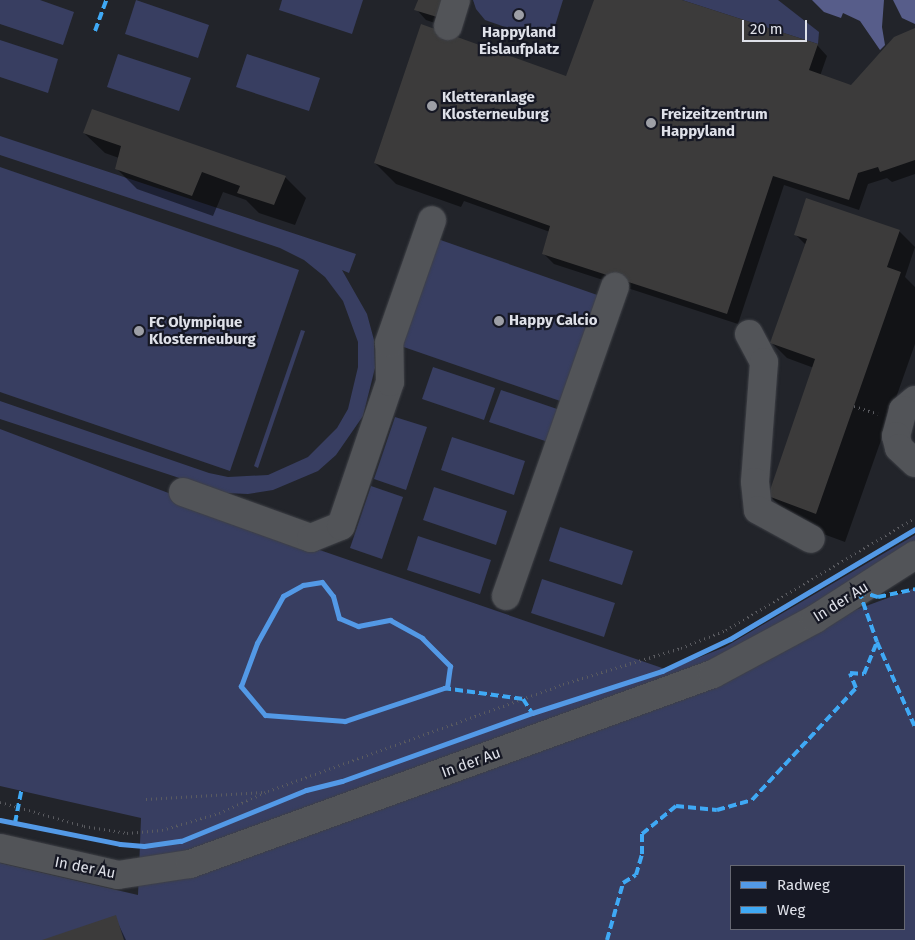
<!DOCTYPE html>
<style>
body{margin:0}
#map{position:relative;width:915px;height:940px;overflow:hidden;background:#22242a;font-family:"Fira Sans",sans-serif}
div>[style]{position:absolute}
.green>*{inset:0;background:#383e61}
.water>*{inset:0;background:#575d8a}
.shadow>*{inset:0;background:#0007}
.building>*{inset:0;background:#3c3b3b}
.path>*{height:3px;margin-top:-1.5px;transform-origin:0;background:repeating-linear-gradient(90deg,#5a5b60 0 1px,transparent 0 5px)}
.roads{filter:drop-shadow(0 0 1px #3e4046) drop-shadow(0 0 1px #3e4046)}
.minor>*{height:28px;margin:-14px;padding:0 14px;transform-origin:14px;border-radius:14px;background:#525458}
.quiet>*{height:4px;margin-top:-2px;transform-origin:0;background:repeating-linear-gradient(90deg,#3fa9f5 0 8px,transparent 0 12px)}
.cycleway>*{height:5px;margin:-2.5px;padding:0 2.5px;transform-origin:2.5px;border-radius:2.5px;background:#5399e6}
.dots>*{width:14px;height:14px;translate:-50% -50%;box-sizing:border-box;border:2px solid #161824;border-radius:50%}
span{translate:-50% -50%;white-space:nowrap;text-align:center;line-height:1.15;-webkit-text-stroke:4.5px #161824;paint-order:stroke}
.poi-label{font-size:15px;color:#dfe1e9;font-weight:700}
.left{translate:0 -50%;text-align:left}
.street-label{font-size:15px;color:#dfe1e9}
.legend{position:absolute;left:730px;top:865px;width:175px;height:65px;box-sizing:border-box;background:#161824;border:1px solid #666873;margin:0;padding:6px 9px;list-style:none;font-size:15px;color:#dfe1e9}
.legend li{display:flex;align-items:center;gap:10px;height:25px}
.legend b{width:25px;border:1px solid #666873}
.scale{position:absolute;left:742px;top:20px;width:65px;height:22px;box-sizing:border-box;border:2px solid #dfe1e9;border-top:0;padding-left:6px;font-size:15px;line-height:18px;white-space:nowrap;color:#dfe1e9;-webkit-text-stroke:4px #161824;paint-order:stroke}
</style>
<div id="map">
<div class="green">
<i style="clip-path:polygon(0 0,40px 0,74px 12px,63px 45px,0 24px)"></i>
<i style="clip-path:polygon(136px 0,209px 25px,198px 58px,125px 34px)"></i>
<i style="clip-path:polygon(282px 0,363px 0,352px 34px,279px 10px)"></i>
<i style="clip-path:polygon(473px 0,563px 0,554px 29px,546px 36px,534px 37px,485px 20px,476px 9px)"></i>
<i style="clip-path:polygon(682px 0,778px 0,819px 32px,818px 44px)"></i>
<i style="clip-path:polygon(0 40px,58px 59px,48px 93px,0 77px)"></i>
<i style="clip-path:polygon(118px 54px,191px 78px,179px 111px,107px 87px)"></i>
<i style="clip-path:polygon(247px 54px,320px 78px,309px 111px,236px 87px)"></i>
<i style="clip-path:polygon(0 136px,356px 254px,349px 273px,342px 270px,367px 314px,374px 340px,375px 368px,363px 416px,336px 455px,318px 471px,273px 490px,248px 494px,225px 493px,0 419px,0 401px,209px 473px,228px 477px,268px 475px,308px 457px,337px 428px,348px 409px,358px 367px,358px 342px,343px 301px,325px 277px,304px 260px,280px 248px,0 155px)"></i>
<i style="clip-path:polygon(0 167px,299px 270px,230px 471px,0 392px)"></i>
<i style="clip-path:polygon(432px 237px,603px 297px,566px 403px,395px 344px)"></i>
<i style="clip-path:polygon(301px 330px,305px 331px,258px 468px,254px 466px)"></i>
<i style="clip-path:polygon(433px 367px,495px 388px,484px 420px,422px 399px)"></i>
<i style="clip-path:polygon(501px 390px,563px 411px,551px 443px,489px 422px)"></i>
<i style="clip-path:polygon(395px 417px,427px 427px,406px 490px,374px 479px)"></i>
<i style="clip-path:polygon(evenodd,0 429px,308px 546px,668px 670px,725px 647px,915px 535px,915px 542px,740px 648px,692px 670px,915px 588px,915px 940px,0 940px,0 863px,138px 895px,141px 818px,0 786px,0 429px,731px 866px,904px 866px,904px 929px,731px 929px,731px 866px)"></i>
<i style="clip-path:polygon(452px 437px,525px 461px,514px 495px,441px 470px)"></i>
<i style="clip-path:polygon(371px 486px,403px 497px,382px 559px,350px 548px)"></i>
<i style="clip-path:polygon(434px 487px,507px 511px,496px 545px,423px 520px)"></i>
<i style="clip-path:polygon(560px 527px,633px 551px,622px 585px,549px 561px)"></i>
<i style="clip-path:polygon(418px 536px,491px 560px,480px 594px,407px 570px)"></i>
<i style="clip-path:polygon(542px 579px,615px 603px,604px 637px,531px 613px)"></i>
</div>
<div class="water">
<i style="clip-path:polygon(812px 0,884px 0,882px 27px,885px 45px,880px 50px,860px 21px,843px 13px,841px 18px,824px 12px)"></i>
<i style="clip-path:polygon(893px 0,915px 0,915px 24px,902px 18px)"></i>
</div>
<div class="shadow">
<i style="clip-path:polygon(418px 0,462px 0,447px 27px,426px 20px,416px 9px)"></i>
<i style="clip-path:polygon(595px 0,678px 0,817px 45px,827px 56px,820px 76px,852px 86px,915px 31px,915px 174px,892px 182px,887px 178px,868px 184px,859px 210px,784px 185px,738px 324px,554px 264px,543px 253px,550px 232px,464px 201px,461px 207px,396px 184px,375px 163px,567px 78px)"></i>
<i style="clip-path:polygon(84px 133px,285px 177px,306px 198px,295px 225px,259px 213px,246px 200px,223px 192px,213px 216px,137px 189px,116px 168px,119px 158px,105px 153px)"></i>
<i style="clip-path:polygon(899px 231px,915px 247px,905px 277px,915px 287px,915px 344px,845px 542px,799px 525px,770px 496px,814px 368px,787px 358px,771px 342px,806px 245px,795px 234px)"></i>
<i style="clip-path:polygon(115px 917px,126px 940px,45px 940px)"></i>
</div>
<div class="building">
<i style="clip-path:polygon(418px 0,443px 0,437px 17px,414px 10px)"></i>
<i style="clip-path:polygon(594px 0,682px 0,818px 44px,809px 70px,851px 85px,894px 37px,915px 28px,915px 160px,880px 172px,878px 167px,858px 173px,849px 200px,773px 176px,727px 314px,542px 254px,550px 226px,374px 163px,421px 24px,566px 76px)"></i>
<i style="clip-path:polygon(92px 109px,286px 176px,274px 205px,237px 193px,240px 186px,202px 172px,192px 196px,115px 169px,121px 146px,83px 133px)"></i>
<i style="clip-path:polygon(806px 198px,900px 230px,887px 267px,901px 272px,816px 514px,768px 496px,815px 359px,770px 343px,807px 239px,794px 235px)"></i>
<i style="clip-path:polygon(116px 915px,124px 940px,42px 940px)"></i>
</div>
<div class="path">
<i style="left:854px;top:406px;width:25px;rotate:18deg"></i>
<i style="left:146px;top:799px;width:119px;rotate:-3.4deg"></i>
<i style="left:0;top:802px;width:87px;rotate:15.9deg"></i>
<i style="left:84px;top:826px;width:44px;rotate:9.2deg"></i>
<i style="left:127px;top:833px;width:35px;rotate:-5deg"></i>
<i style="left:162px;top:830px;width:59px;rotate:-16.6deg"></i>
<i style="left:219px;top:813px;width:54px;rotate:-24.2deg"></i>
<i style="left:268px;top:791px;width:314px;rotate:-19.9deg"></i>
<i style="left:563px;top:684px;width:123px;rotate:-17deg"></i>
<i style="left:681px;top:648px;width:48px;rotate:-21.8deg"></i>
<i style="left:726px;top:630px;width:220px;rotate:-30.7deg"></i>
</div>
<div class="roads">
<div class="minor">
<i style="left:448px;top:26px;width:27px;rotate:-73deg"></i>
<i style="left:749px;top:334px;width:32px;rotate:62deg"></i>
<i style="left:764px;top:362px;width:120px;rotate:94.3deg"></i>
<i style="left:755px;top:482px;width:28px;rotate:84deg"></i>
<i style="left:758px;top:510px;width:60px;rotate:28.7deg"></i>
<i style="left:915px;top:400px;width:16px;rotate:140deg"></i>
<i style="left:903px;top:410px;width:27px;rotate:105deg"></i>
<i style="left:896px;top:436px;width:12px;rotate:76deg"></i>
<i style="left:899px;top:448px;width:22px;rotate:43deg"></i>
<i style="left:183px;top:492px;width:136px;rotate:19.8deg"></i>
<i style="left:311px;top:538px;width:32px;rotate:-22deg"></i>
<i style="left:341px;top:526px;width:152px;rotate:-71.2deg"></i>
<i style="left:390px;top:382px;width:39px;rotate:-91deg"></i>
<i style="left:389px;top:343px;width:130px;rotate:-70.7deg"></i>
<i style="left:506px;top:596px;width:328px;rotate:-70.6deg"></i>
<i style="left:0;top:848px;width:121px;rotate:12.9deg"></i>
<i style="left:118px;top:875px;width:73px;rotate:-8.7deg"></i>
<i style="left:190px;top:864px;width:556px;rotate:-19.97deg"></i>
<i style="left:713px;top:674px;width:116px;rotate:-28.3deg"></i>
<i style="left:815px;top:619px;width:119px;rotate:-32.6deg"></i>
</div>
</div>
<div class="quiet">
<i style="left:95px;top:31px;width:33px;rotate:-70deg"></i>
<i style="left:859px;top:591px;width:54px;rotate:70.6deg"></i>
<i style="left:877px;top:642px;width:93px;rotate:65.9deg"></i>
<i style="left:859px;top:591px;width:20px;rotate:18deg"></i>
<i style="left:878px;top:597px;width:38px;rotate:-12deg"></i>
<i style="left:443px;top:688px;width:81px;rotate:7.8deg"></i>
<i style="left:523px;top:699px;width:17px;rotate:57deg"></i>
<i style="left:15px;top:823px;width:33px;rotate:-79deg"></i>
<i style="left:607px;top:940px;width:59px;rotate:-74.3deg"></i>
<i style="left:623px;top:883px;width:15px;rotate:-32deg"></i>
<i style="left:636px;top:875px;width:22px;rotate:-74deg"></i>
<i style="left:642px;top:854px;width:20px;rotate:-90deg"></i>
<i style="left:642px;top:834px;width:44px;rotate:-39.5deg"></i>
<i style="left:676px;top:806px;width:41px;rotate:5.6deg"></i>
<i style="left:717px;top:810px;width:36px;rotate:-16deg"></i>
<i style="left:752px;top:800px;width:153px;rotate:-47.1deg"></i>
<i style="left:856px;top:688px;width:16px;rotate:-112deg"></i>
<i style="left:850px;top:673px;width:14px;rotate:4deg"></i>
<i style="left:864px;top:674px;width:35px;rotate:-68deg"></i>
</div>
<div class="cycleway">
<i style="left:322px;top:582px;width:18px;rotate:52deg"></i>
<i style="left:333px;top:596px;width:23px;rotate:75deg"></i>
<i style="left:339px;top:618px;width:21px;rotate:23deg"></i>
<i style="left:358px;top:626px;width:33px;rotate:-11deg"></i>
<i style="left:390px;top:620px;width:37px;rotate:29deg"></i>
<i style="left:422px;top:638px;width:40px;rotate:45deg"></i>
<i style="left:450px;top:666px;width:21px;rotate:98deg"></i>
<i style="left:447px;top:687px;width:108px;rotate:161.6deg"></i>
<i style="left:345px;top:721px;width:80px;rotate:-175.7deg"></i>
<i style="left:265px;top:715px;width:38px;rotate:-130deg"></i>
<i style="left:241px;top:686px;width:46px;rotate:-69.6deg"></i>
<i style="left:257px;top:643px;width:54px;rotate:-61deg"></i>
<i style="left:283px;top:596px;width:23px;rotate:-29deg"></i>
<i style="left:303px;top:585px;width:19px;rotate:-9deg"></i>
<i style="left:0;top:820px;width:122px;rotate:11.3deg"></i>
<i style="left:120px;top:844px;width:24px;rotate:5deg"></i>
<i style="left:144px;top:846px;width:37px;rotate:-8deg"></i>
<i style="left:181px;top:841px;width:135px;rotate:-22.2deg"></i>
<i style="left:306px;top:790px;width:37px;rotate:-14deg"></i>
<i style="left:342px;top:781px;width:202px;rotate:-19.7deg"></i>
<i style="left:532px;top:713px;width:137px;rotate:-17.9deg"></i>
<i style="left:662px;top:671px;width:75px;rotate:-25.2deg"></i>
<i style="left:730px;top:639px;width:215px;rotate:-30.7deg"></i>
</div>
<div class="dots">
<i style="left:519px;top:15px;background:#9d9fa6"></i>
<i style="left:432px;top:106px;background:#9d9fa6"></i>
<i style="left:651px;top:123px;background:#9d9fa6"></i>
<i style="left:499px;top:321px;background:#9d9fa6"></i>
<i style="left:139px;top:331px;background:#9d9fa6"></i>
</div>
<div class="poi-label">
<span style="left:519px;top:41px">Happyland<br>Eislaufplatz</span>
<span class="left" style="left:442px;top:106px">Kletteranlage<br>Klosterneuburg</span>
<span class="left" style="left:661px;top:123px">Freizeitzentrum<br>Happyland</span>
<span class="left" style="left:509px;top:321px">Happy Calcio</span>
<span class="left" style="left:149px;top:331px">FC Olympique<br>Klosterneuburg</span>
</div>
<div class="street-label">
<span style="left:841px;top:602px;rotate:-32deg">In der Au</span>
<span style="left:471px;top:763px;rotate:-20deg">In der Au</span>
<span style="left:85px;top:868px;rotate:11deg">In der Au</span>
</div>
<ul class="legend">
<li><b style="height:6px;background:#5399e6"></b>Radweg</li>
<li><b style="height:6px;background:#3fa9f5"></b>Weg</li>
</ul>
<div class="scale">20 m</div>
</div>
